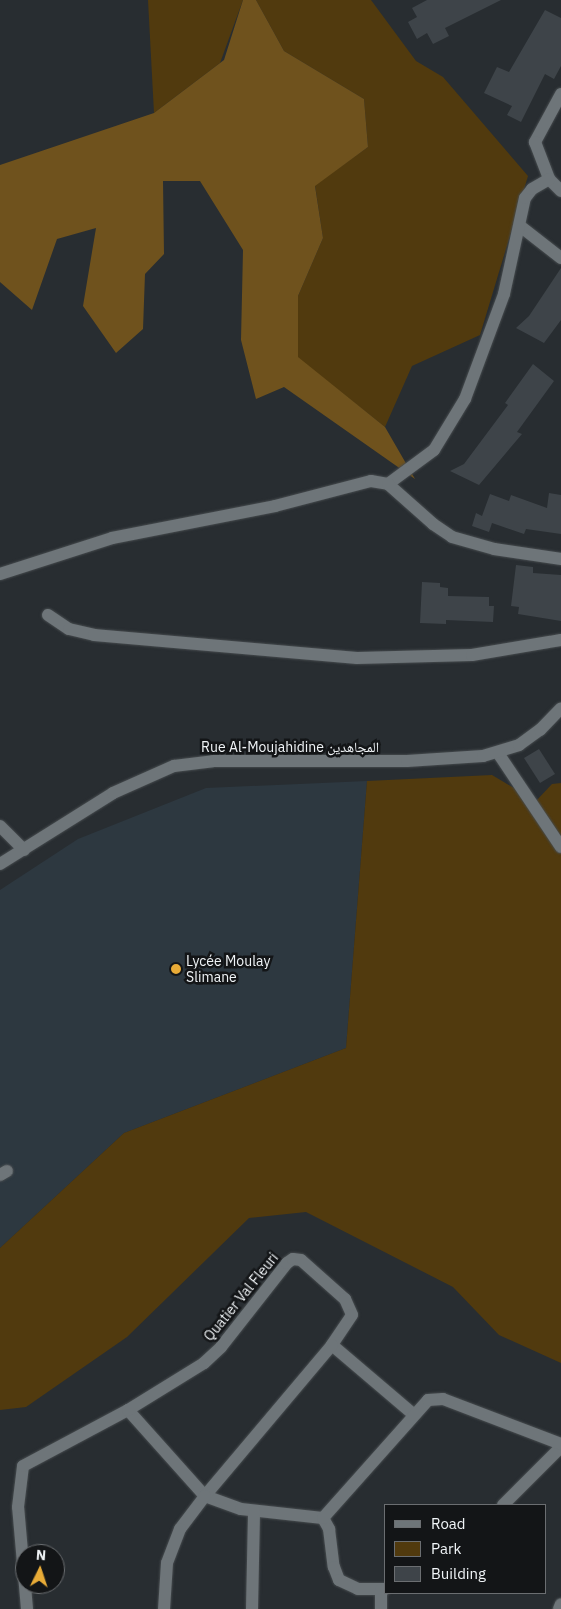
<!DOCTYPE html>
<meta charset="utf-8">
<style>
body{margin:0}
#map{position:relative;width:561px;height:1609px;overflow:hidden;background:#282d31;font-family:"IBM Plex Sans","Noto Naskh Arabic",sans-serif}
div>[style]{position:absolute}
.built>*{inset:0;background:#2d3840}
.green>*{inset:0;background:#513a0e}
.forest>*{inset:0;background:#6f521d}
.building>*{inset:0;background:#3e4449}
.roads{filter:drop-shadow(0 0 1px #464b4e) drop-shadow(0 0 1px #464b4e)}
.minor>*{height:12px;margin:-6px;padding:0 6px;transform-origin:6px;border-radius:6px;background:#6e7579}
.dots>*{width:14px;height:14px;translate:-50% -50%;box-sizing:border-box;border:2px solid #131517;border-radius:50%}
span{translate:-50% -50%;white-space:nowrap;text-align:center;line-height:1.15;-webkit-text-stroke:5px #131517;paint-order:stroke}
.street-label{font-size:14px;color:#f0f4f7}
.poi-label{font-size:14px;color:#f0f4f7}
.left{translate:0 -50%;text-align:left}
.legend{position:absolute;left:384px;top:1504px;width:162px;height:90px;box-sizing:border-box;background:#131517;border:1px solid #6b6e71;margin:0;padding:6px 9px;list-style:none;font-size:15px;color:#f0f4f7}
.legend li{display:flex;align-items:center;gap:10px;height:25px}
.legend b{width:25px;border:1px solid #6b6e71}
.north{position:absolute;left:15px;top:1544px;width:50px;height:50px;box-sizing:border-box;background:#131517;border:1px solid #6b6e71;border-radius:50%;rotate:4deg;font-size:14px;font-weight:700;line-height:20px;text-align:center;color:#f0f4f7}
.north::after{content:'';display:block;margin:auto;width:18px;height:22px;background:#e8ab37;clip-path:polygon(50% 0,100% 100%,50% 72%,0 100%)}
</style>
<div id="map">
<div class="built">
<i style="clip-path:polygon(367px 781px,346px 1048px,124px 1133px,0 1248px,0 890px,78px 839px,206px 788px)"></i>
</div>
<div class="green">
<i style="clip-path:polygon(148px 0,243px 0,220px 63px,154px 113px)"></i>
<i style="clip-path:polygon(256px 0,371px 0,416px 61px,443px 77px,528px 176px,480px 335px,412px 366px,385px 427px,298px 358px,298px 296px,323px 238px,315px 185px,368px 147px,364px 99px,284px 51px)"></i>
<i style="clip-path:polygon(492px 775px,536px 801px,552px 784px,561px 783px,561px 1363px,499px 1335px,453px 1287px,306px 1212px,249px 1218px,127px 1337px,26px 1407px,0 1410px,0 1248px,124px 1133px,346px 1048px,367px 781px)"></i>
</div>
<div class="forest">
<i style="clip-path:polygon(243px 0,256px 0,284px 51px,364px 99px,368px 147px,315px 186px,323px 238px,298px 296px,298px 357px,385px 427px,415px 479px,284px 387px,256px 399px,241px 340px,243px 250px,200px 181px,163px 181px,164px 254px,145px 274px,143px 329px,116px 353px,83px 306px,96px 228px,57px 239px,32px 310px,0 282px,0 165px,154px 113px,224px 60px)"></i>
</div>
<div class="building">
<i style="clip-path:polygon(427px 0,501px 0,445px 28px,449px 36px,433px 44px,427px 33px,417px 39px,408px 22px,417px 17px,412px 8px)"></i>
<i style="clip-path:polygon(545px 10px,561px 18px,561px 66px,554px 79px,545px 74px,521px 122px,507px 115px,512px 106px,484px 93px,497px 67px,509px 72px)"></i>
<i style="clip-path:polygon(561px 268px,561px 320px,544px 343px,516px 328px,529px 316px)"></i>
<i style="clip-path:polygon(533px 364px,554px 381px,517px 432px,522px 434px,479px 485px,450px 471px,464px 464px,508px 405px,505px 403px)"></i>
<i style="clip-path:polygon(549px 493px,561px 495px,561px 534px,526px 529px,524px 534px,492px 523px,489px 532px,472px 526px,476px 513px,482px 516px,490px 494px,509px 501px,511px 495px,547px 508px)"></i>
<i style="clip-path:polygon(516px 565px,533px 567px,533px 573px,561px 575px,561px 621px,518px 614px,519px 607px,511px 606px)"></i>
<i style="clip-path:polygon(422px 582px,440px 583px,440px 587px,448px 588px,448px 596px,489px 597px,489px 606px,494px 606px,493px 622px,446px 620px,446px 624px,420px 623px)"></i>
<i style="clip-path:polygon(539px 749px,555px 774px,540px 783px,524px 758px)"></i>
</div>
<div class="roads">
<div class="minor">
<i style="left:561px;top:94px;width:55px;rotate:118.4deg"></i>
<i style="left:535px;top:142px;width:40px;rotate:69deg"></i>
<i style="left:549px;top:179px;width:17px;rotate:45deg"></i>
<i style="left:520px;top:226px;width:52px;rotate:38deg"></i>
<i style="left:388px;top:484px;width:57px;rotate:-36.5deg"></i>
<i style="left:434px;top:450px;width:60px;rotate:-58.7deg"></i>
<i style="left:465px;top:399px;width:112px;rotate:-69.6deg"></i>
<i style="left:504px;top:294px;width:98px;rotate:-77.7deg"></i>
<i style="left:525px;top:198px;width:11px;rotate:-52deg"></i>
<i style="left:532px;top:189px;width:20px;rotate:-30deg"></i>
<i style="left:0;top:574px;width:118px;rotate:-17.8deg"></i>
<i style="left:112px;top:538px;width:166px;rotate:-11.1deg"></i>
<i style="left:275px;top:506px;width:99px;rotate:-14.6deg"></i>
<i style="left:371px;top:481px;width:17px;rotate:10deg"></i>
<i style="left:388px;top:484px;width:60px;rotate:41.6deg"></i>
<i style="left:433px;top:524px;width:23px;rotate:34deg"></i>
<i style="left:452px;top:537px;width:44px;rotate:15.9deg"></i>
<i style="left:494px;top:549px;width:68px;rotate:8.5deg"></i>
<i style="left:48px;top:615px;width:25px;rotate:34deg"></i>
<i style="left:69px;top:629px;width:26px;rotate:13deg"></i>
<i style="left:94px;top:635px;width:264px;rotate:5deg"></i>
<i style="left:357px;top:658px;width:115px;rotate:-1.5deg"></i>
<i style="left:472px;top:655px;width:90px;rotate:-9.6deg"></i>
<i style="left:498px;top:753px;width:113px;rotate:56.2deg"></i>
<i style="left:0;top:826px;width:34px;rotate:45deg"></i>
<i style="left:0;top:864px;width:133px;rotate:-32.1deg"></i>
<i style="left:113px;top:793px;width:67px;rotate:-23.9deg"></i>
<i style="left:174px;top:766px;width:39px;rotate:-7deg"></i>
<i style="left:213px;top:761px;width:194px"></i>
<i style="left:407px;top:761px;width:76px;rotate:-3.8deg"></i>
<i style="left:483px;top:756px;width:38px;rotate:-17deg"></i>
<i style="left:519px;top:745px;width:26px;rotate:-36deg"></i>
<i style="left:540px;top:730px;width:30px;rotate:-46deg"></i>
<i style="left:0;top:1175px;width:8px;rotate:-30deg"></i>
<i style="left:332px;top:1345px;width:106px;rotate:40.4deg"></i>
<i style="left:128px;top:1410px;width:115px;rotate:48.2deg"></i>
<i style="left:205px;top:1496px;width:38px;rotate:20deg"></i>
<i style="left:241px;top:1509px;width:82px;rotate:6.3deg"></i>
<i style="left:323px;top:1518px;width:13px;rotate:61deg"></i>
<i style="left:329px;top:1529px;width:38px;rotate:83deg"></i>
<i style="left:334px;top:1567px;width:14px;rotate:69deg"></i>
<i style="left:339px;top:1580px;width:21px;rotate:25deg"></i>
<i style="left:358px;top:1589px;width:27px"></i>
<i style="left:503px;top:1505px;width:82px;rotate:-45deg"></i>
<i style="left:323px;top:1518px;width:158px;rotate:-48.3deg"></i>
<i style="left:428px;top:1400px;width:15px;rotate:-4deg"></i>
<i style="left:443px;top:1399px;width:126px;rotate:20.9deg"></i>
<i style="left:381px;top:1590px;width:19px;rotate:90deg"></i>
<i style="left:27px;top:1609px;width:102px;rotate:-95deg"></i>
<i style="left:18px;top:1507px;width:41px;rotate:-83deg"></i>
<i style="left:23px;top:1466px;width:119px;rotate:-28.1deg"></i>
<i style="left:128px;top:1410px;width:89px;rotate:-31.7deg"></i>
<i style="left:204px;top:1363px;width:23px;rotate:-43deg"></i>
<i style="left:221px;top:1347px;width:107px;rotate:-51.8deg"></i>
<i style="left:287px;top:1263px;width:7px;rotate:-34deg"></i>
<i style="left:293px;top:1259px;width:8px;rotate:7deg"></i>
<i style="left:301px;top:1260px;width:59px;rotate:41.6deg"></i>
<i style="left:345px;top:1299px;width:17px;rotate:66deg"></i>
<i style="left:352px;top:1315px;width:36px;rotate:124deg"></i>
<i style="left:332px;top:1345px;width:197px;rotate:130.1deg"></i>
<i style="left:205px;top:1496px;width:41px;rotate:127.1deg"></i>
<i style="left:180px;top:1529px;width:36px;rotate:111deg"></i>
<i style="left:167px;top:1563px;width:46px;rotate:93.7deg"></i>
<i style="left:252px;top:1609px;width:98px;rotate:-88.8deg"></i>
<i style="left:559px;top:1609px;width:5px;rotate:-68deg"></i>
</div>
</div>
<div class="dots">
<i style="left:176px;top:969px;background:#e8ab37"></i>
</div>
<div class="street-label">
<span style="left:290px;top:747px">Rue Al-Moujahidine المجاهدين</span>
<span style="left:241px;top:1297px;rotate:-51deg">Quatier Val Fleuri</span>
</div>
<div class="poi-label">
<span class="left" style="left:186px;top:969px">Lycée Moulay<br>Slimane</span>
</div>
<ul class="legend">
<li><b style="height:6px;background:#6e7579"></b>Road</li>
<li><b style="height:14px;background:#513a0e"></b>Park</li>
<li><b style="height:14px;background:#3e4449"></b>Building</li>
</ul>
<div class="north">N</div>
</div>
